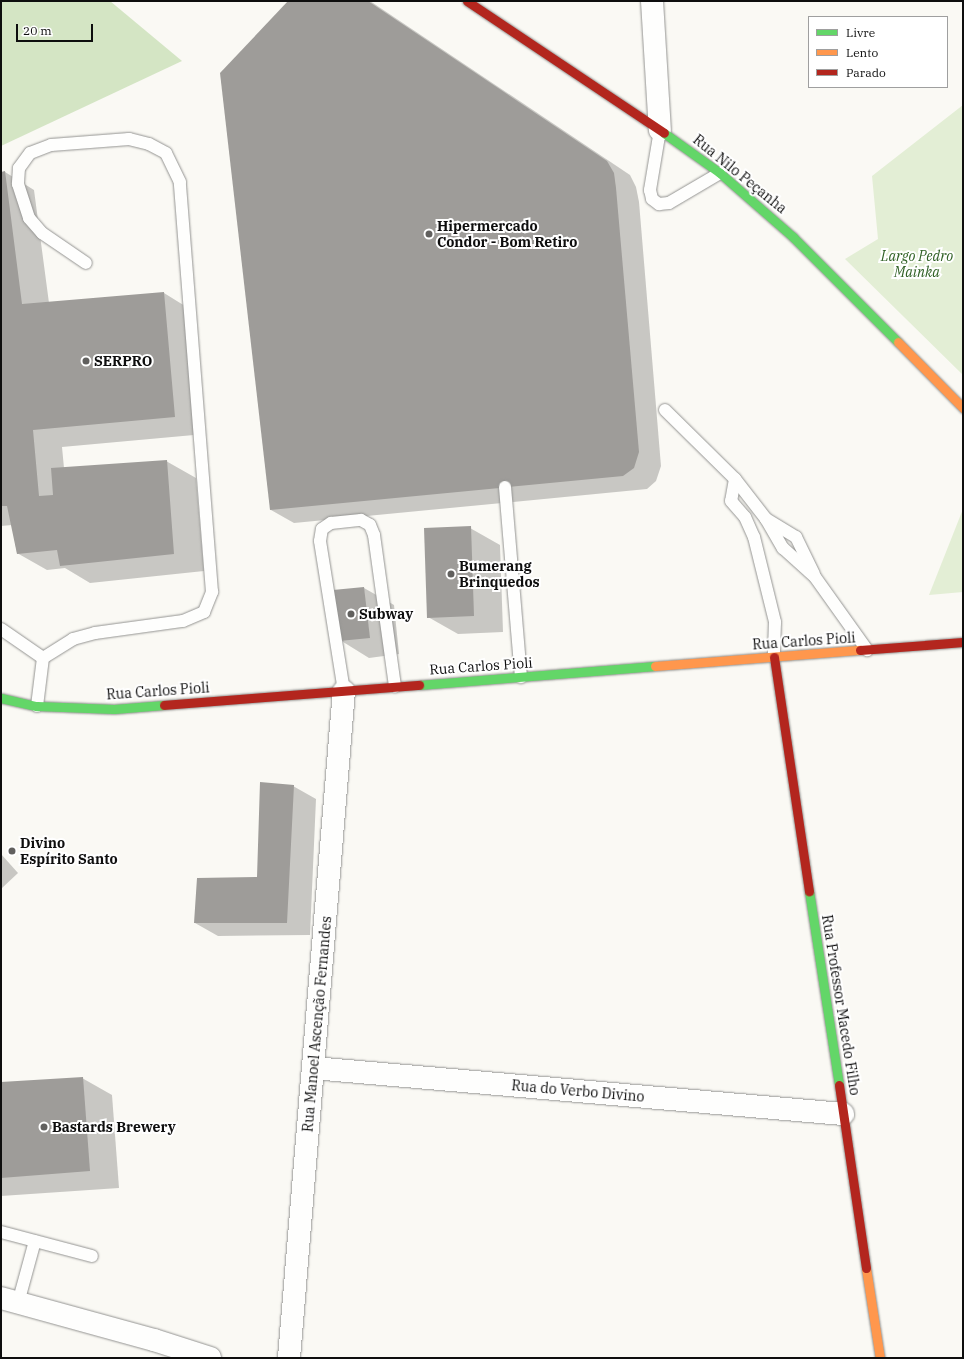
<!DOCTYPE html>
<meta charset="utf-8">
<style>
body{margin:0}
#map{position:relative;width:964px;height:1359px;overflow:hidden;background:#faf9f4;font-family:"IBM Plex Serif",serif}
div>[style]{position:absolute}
.green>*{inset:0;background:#e3eed5}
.forest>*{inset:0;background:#d4e5c4}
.shadow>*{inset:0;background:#0003}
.building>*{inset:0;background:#9e9c99}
.roads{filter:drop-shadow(0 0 1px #949492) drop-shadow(0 0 1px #949492)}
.lane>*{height:12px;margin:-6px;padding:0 6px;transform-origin:6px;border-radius:6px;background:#fefefd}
.street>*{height:22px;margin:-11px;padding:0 11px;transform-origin:11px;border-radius:11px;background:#fefefd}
.fast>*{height:9px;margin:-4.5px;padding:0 4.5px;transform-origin:4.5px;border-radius:4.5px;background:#63d668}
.slow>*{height:9px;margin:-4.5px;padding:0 4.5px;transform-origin:4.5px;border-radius:4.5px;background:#ff974d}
.jam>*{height:9px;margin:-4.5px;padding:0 4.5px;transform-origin:4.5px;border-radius:4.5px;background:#b3261e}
.dots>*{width:11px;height:11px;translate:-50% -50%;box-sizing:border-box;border:2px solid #fff;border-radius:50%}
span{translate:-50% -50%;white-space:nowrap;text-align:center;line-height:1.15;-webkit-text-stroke:4px #fff;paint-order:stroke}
.street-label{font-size:14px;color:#0e0e0e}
.poi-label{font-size:14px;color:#0e0e0e;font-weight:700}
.left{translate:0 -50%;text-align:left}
.park-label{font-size:14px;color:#2f6024;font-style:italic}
.frame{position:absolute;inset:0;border:2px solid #0e0e0e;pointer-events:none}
.legend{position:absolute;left:808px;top:16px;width:140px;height:72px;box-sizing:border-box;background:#fff;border:1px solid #9f9f9f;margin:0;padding:5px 7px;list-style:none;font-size:12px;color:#0e0e0e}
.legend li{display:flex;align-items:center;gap:8px;height:20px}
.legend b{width:20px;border:1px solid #9f9f9f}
.scale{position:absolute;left:16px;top:24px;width:77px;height:18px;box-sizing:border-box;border:2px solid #0e0e0e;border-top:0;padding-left:5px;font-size:12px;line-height:14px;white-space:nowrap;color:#0e0e0e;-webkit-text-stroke:3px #fff;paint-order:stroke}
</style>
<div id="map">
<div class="green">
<i style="clip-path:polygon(963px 105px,963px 375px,845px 259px,878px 239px,872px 176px)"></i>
<i style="clip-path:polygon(963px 509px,963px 592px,929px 595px)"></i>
</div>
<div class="forest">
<i style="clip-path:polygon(1px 1px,110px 1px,182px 61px,1px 146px)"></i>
</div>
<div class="shadow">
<i style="clip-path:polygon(289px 1px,370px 1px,630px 175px,636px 187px,639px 202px,661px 466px,656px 481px,647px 489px,294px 523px,271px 510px)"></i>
<i style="clip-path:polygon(5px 172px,34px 190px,49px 303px,164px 293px,193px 311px,205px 434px,62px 447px,64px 468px,166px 461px,196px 478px,204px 571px,90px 583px,65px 568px,47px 570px,17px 553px,12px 525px,1px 526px,1px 173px)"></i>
<i style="clip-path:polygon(470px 528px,500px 545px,503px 632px,458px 634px,428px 617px)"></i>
<i style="clip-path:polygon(364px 588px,394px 605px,399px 654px,369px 658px,340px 640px)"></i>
<i style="clip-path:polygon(293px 786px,316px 799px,310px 935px,218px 936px,195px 923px,258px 878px)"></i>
<i style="clip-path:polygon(1px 854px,18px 873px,1px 889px)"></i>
<i style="clip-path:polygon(82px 1078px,112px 1095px,119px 1188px,1px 1196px,1px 1083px)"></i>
</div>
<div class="building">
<i style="clip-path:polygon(288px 1px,368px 1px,607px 161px,614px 173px,616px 188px,639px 452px,634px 468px,623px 476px,270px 510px,220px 73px)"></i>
<i style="clip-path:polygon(5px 171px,22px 304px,164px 292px,175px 417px,33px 430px,39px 496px,53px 495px,51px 468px,167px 460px,174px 554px,60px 566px,57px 550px,17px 554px,7px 506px,1px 506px,1px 172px)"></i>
<i style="clip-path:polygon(471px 526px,474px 616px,427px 618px,424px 528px)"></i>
<i style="clip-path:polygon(364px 587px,370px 638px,339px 641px,333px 590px)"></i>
<i style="clip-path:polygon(260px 782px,294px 785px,287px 923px,194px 923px,197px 878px,257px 877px)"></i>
<i style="clip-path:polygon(83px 1077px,90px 1171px,1px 1178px,1px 1082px)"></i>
</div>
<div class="roads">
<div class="lane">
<i style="left:660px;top:130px;width:61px;rotate:99.5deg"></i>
<i style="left:650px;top:190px;width:9px;rotate:77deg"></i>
<i style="left:652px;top:199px;width:9px;rotate:36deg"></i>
<i style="left:659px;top:204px;width:10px;rotate:-6deg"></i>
<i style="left:669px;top:203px;width:59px;rotate:-30.5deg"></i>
<i style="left:665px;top:410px;width:98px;rotate:44.6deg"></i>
<i style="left:735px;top:479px;width:51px;rotate:52.2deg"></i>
<i style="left:766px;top:519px;width:34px;rotate:60deg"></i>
<i style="left:783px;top:548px;width:43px;rotate:42.2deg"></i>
<i style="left:815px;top:577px;width:90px;rotate:54.5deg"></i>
<i style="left:735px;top:479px;width:22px;rotate:100deg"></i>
<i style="left:731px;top:501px;width:21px;rotate:49deg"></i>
<i style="left:745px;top:517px;width:22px;rotate:66deg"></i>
<i style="left:754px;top:537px;width:88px;rotate:76.1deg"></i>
<i style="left:775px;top:622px;width:35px;rotate:92deg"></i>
<i style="left:505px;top:487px;width:191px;rotate:85.2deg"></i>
<i style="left:766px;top:519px;width:35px;rotate:31deg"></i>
<i style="left:796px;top:537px;width:41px;rotate:64.1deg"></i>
<i style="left:1px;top:629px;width:51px;rotate:34.6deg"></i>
<i style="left:43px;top:658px;width:36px;rotate:-32deg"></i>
<i style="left:73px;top:639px;width:23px;rotate:-15deg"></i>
<i style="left:95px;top:633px;width:89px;rotate:-7.8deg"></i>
<i style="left:183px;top:621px;width:23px;rotate:-23deg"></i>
<i style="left:204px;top:612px;width:22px;rotate:-68deg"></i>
<i style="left:212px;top:592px;width:411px;rotate:-94.5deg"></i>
<i style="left:180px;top:182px;width:32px;rotate:-116deg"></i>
<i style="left:166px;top:153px;width:19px;rotate:-152deg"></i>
<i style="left:149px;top:144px;width:21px;rotate:-166deg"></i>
<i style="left:129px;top:139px;width:78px;rotate:175.6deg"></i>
<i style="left:51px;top:145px;width:22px;rotate:159deg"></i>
<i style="left:30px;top:153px;width:19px;rotate:126deg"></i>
<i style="left:19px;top:168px;width:16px;rotate:94deg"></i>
<i style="left:18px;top:184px;width:36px;rotate:72deg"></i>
<i style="left:29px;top:218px;width:20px;rotate:49deg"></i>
<i style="left:42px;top:233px;width:53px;rotate:34.3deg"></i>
<i style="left:344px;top:691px;width:152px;rotate:-99.1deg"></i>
<i style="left:320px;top:541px;width:12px;rotate:-81deg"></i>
<i style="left:322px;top:529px;width:11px;rotate:-34deg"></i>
<i style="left:331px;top:523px;width:30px;rotate:-6deg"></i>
<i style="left:361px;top:520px;width:10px;rotate:29deg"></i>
<i style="left:370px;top:525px;width:11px;rotate:68deg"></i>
<i style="left:374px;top:535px;width:153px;rotate:82.1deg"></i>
<i style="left:37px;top:706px;width:48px;rotate:-82.9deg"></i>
<i style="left:1px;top:1232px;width:94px;rotate:14.8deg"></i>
<i style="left:18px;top:1303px;width:64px;rotate:-74.7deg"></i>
</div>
<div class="street">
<i style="left:652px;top:1px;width:129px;rotate:86.5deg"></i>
<i style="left:313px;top:1068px;width:532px;rotate:4.96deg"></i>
<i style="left:1px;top:1298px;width:159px;rotate:15.4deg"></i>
<i style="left:154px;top:1340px;width:59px;rotate:17.8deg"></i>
<i style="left:289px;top:1358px;width:669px;rotate:-85.29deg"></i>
</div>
<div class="fast">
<i style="left:664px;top:133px;width:69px;rotate:35.5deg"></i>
<i style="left:720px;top:173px;width:97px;rotate:41.2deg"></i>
<i style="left:793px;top:237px;width:148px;rotate:45deg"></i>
<i style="left:419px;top:685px;width:237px;rotate:-4.6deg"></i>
<i style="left:1px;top:698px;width:37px;rotate:13deg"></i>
<i style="left:37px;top:706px;width:77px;rotate:2.2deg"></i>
<i style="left:114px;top:709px;width:50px;rotate:-4.6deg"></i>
<i style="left:809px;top:891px;width:196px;rotate:81.2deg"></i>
</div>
<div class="slow">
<i style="left:898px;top:342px;width:93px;rotate:45.4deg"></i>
<i style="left:655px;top:666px;width:206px;rotate:-4.5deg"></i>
<i style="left:866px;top:1268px;width:91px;rotate:81.2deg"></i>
</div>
<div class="jam">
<i style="left:467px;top:1px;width:237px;rotate:33.8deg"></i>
<i style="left:860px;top:650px;width:103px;rotate:-4.4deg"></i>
<i style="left:774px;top:657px;width:237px;rotate:81.5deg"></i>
<i style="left:164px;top:705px;width:256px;rotate:-4.5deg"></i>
<i style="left:839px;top:1085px;width:185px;rotate:81.6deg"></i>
</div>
</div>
<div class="dots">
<i style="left:429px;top:234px;background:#61605e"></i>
<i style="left:86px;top:361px;background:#61605e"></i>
<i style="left:451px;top:574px;background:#61605e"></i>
<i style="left:351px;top:614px;background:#61605e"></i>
<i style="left:12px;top:851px;background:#61605e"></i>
<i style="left:44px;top:1127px;background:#61605e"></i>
</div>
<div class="street-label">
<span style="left:740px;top:174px;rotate:39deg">Rua Nilo Peçanha</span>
<span style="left:804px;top:641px;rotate:-4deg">Rua Carlos Pioli</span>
<span style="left:481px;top:666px;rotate:-4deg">Rua Carlos Pioli</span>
<span style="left:158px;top:691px;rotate:-4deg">Rua Carlos Pioli</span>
<span style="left:841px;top:1005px;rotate:81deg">Rua Professor Macedo Filho</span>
<span style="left:317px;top:1024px;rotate:-85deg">Rua Manoel Ascenção Fernandes</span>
<span style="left:578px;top:1091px;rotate:5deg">Rua do Verbo Divino</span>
</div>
<div class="poi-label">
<span class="left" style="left:437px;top:234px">Hipermercado<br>Condor - Bom Retiro</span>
<span class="left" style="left:94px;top:361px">SERPRO</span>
<span class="left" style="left:459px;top:574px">Bumerang<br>Brinquedos</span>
<span class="left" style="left:359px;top:614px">Subway</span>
<span class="left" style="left:20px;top:851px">Divino<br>Espírito Santo</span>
<span class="left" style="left:52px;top:1127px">Bastards Brewery</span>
</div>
<div class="park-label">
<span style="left:917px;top:264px">Largo Pedro<br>Mainka</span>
</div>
<div class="frame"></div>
<ul class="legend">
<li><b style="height:5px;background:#63d668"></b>Livre</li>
<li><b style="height:5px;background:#ff974d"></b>Lento</li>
<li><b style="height:5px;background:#b3261e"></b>Parado</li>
</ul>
<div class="scale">20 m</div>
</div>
